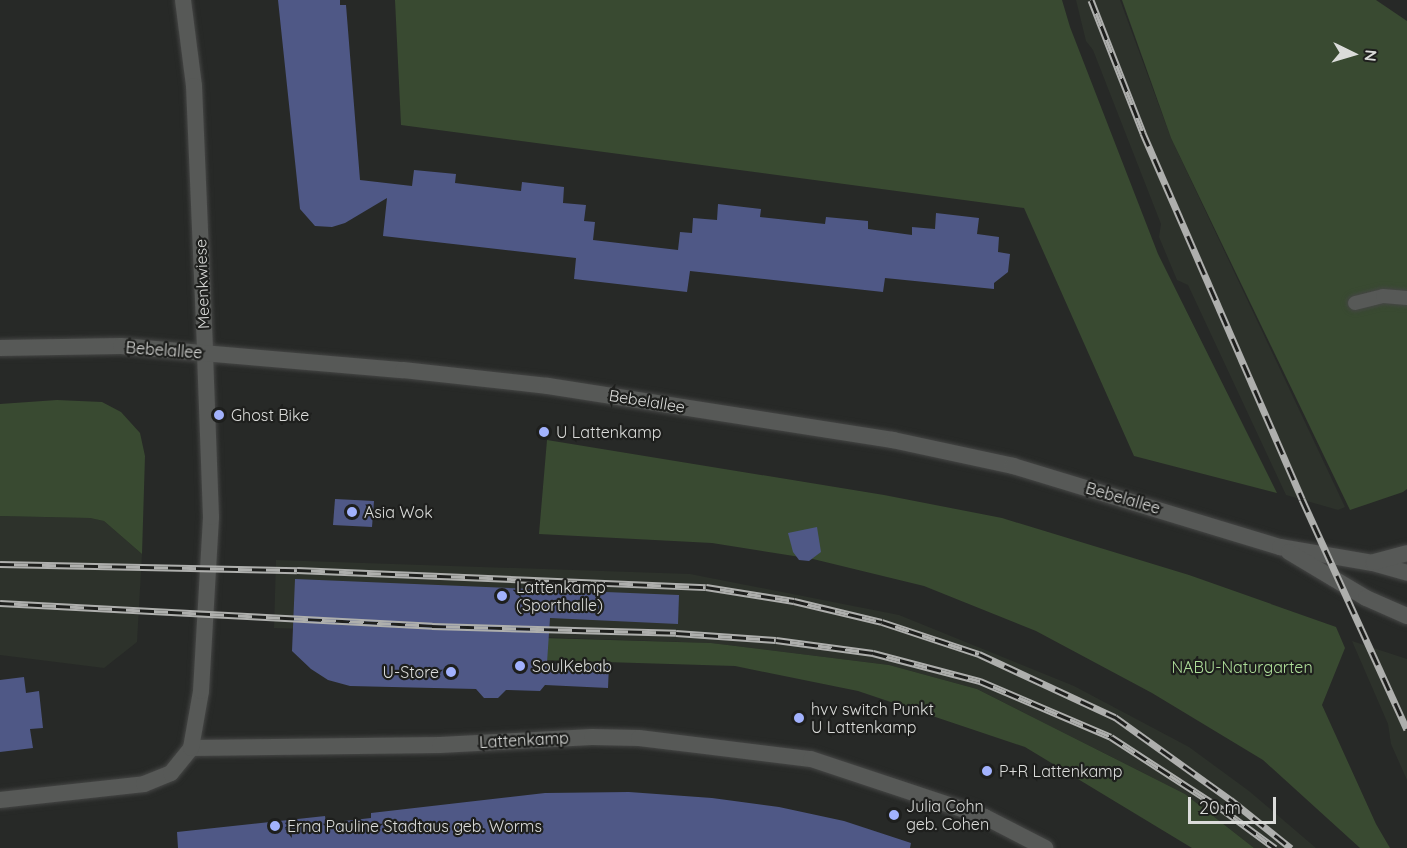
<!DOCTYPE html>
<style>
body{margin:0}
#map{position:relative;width:1407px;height:848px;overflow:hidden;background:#272927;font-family:Quicksand,sans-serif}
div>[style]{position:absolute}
.built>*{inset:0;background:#2d322b}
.green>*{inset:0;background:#394a31}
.building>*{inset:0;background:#4f5886}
.roads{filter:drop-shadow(0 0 2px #454645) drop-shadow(0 0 2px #454645)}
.service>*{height:14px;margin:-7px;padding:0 7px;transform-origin:7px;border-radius:7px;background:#575957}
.minor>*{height:16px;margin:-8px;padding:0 8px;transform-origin:8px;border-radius:8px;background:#575957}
.tertiary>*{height:16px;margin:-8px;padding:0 8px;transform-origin:8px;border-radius:8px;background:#575957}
.secondary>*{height:16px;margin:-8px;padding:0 8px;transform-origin:8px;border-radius:8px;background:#575957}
.rail>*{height:7px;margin-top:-3.5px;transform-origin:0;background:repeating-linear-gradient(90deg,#1e1f1d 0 14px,#aeafad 0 28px);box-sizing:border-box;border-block:2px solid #aeafad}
.dots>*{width:16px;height:16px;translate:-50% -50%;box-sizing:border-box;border:3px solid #1e1f1d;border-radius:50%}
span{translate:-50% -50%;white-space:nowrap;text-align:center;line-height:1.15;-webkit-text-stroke:4.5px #1e1f1d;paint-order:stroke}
.street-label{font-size:16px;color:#dbdcda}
.poi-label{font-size:16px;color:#dbdcda}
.left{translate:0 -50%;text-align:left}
.right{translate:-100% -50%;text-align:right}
.park-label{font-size:16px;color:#afdf9a}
.north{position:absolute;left:1323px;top:24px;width:60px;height:60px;-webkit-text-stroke:4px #1e1f1d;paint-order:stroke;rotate:95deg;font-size:16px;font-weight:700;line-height:24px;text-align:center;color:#dbdcda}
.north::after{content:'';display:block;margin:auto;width:21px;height:27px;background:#dbdcda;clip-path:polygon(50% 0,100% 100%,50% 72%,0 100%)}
.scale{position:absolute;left:1188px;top:797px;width:88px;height:27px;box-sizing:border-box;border:3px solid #dbdcda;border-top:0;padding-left:8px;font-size:18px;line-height:21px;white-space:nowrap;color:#dbdcda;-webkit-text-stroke:4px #1e1f1d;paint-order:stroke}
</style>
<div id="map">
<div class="built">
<i style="clip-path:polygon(1076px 0,1120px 0,1171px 138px,1345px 507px,1338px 510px,1286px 495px,1188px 285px,1177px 280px,1159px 237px,1161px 224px,1093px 50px,1086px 41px)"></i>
<i style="clip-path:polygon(0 516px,90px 518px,104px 521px,142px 554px,137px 642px,104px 668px,0 655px)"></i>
<i style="clip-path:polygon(276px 560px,690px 574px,899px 615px,1074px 686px,1189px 747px,1249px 791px,1316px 848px,1254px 848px,1185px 794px,977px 689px,889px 665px,711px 643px,274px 628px)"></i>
<i style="clip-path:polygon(1352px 641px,1407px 659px,1407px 780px,1391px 744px,1388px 724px)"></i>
</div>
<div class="green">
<i style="clip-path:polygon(395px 0,1062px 0,1070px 27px,1158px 254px,1277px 493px,1134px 456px,1024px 208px,401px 125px)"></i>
<i style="clip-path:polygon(1122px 0,1376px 0,1407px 21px,1407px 489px,1403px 492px,1350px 510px,1171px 138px)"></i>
<i style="clip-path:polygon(57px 400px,102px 402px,121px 412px,140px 433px,145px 456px,142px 554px,104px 521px,90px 518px,0 516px,0 404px)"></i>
<i style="clip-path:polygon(547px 440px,884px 495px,1002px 518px,1189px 575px,1336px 627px,1345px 648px,1322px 705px,1376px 824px,1390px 848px,1360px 848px,1263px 760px,1152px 693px,1036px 631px,924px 586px,813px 559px,712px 543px,539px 534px)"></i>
<i style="clip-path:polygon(543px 638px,711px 643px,889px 665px,977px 689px,1185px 794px,1254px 848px,1192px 848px,1025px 747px,858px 691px,735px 666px,540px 660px)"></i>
</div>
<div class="building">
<i style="clip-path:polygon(278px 0,340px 0,340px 5px,346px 5px,360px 180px,412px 186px,414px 170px,456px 174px,455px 183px,521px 191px,522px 182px,564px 187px,563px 203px,586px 205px,584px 221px,595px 222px,593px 240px,678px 250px,680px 232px,692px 233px,693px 218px,717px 220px,718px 204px,761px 209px,760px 217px,825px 224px,826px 217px,868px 221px,868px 229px,912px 235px,912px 227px,935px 229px,936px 213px,979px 218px,977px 234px,999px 237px,998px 252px,1010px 254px,1008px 272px,994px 283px,994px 289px,885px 278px,883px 292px,690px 271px,687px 292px,574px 279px,576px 258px,383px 236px,387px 198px,345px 223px,332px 227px,315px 226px,300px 209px)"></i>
<i style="clip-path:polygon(335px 499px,374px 501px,372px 527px,333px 525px)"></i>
<i style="clip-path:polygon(817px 527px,821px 552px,809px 561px,799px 560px,793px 552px,788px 533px)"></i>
<i style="clip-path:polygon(295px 579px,679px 595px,678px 624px,550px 618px,547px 663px,609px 665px,608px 688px,545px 685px,540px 691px,506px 690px,498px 698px,484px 698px,476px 689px,350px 686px,328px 680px,311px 669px,292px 651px)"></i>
<i style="clip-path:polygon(24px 677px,26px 693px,39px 691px,43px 728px,30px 729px,33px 748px,0 752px,0 680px)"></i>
<i style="clip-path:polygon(629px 792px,712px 798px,779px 807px,844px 821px,911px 843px,910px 848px,178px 848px,177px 832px,325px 816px,326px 823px,371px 818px,371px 813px,545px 793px)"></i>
</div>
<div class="roads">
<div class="service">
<i style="left:1355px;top:303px;width:29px;rotate:-14deg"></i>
<i style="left:1383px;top:296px;width:24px;rotate:5deg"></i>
</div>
<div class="minor">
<i style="left:191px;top:748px;width:249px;rotate:-0.7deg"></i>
<i style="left:440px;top:745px;width:152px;rotate:-3deg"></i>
<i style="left:592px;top:737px;width:47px;rotate:1.2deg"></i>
<i style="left:639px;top:738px;width:173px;rotate:7deg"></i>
<i style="left:811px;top:759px;width:183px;rotate:18.4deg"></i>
<i style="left:985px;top:817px;width:68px;rotate:27.3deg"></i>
<i style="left:0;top:800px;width:145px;rotate:-6.3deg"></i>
<i style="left:144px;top:784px;width:29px;rotate:-22deg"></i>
<i style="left:171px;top:773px;width:32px;rotate:-51deg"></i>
<i style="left:191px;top:748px;width:58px;rotate:-80deg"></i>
<i style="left:201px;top:691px;width:174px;rotate:-86.7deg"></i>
<i style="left:211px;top:517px;width:164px;rotate:-92.1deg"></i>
</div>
<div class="tertiary">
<i style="left:183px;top:0;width:87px;rotate:82.7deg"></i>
<i style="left:194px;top:86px;width:267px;rotate:87.6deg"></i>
</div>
<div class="secondary">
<i style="left:0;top:348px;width:121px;rotate:-0.9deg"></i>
<i style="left:121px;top:346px;width:283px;rotate:4.9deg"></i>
<i style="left:403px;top:370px;width:146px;rotate:6.3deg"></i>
<i style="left:548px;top:386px;width:349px;rotate:8.9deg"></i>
<i style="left:893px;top:440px;width:123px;rotate:12.2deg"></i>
<i style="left:1013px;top:466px;width:279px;rotate:16.9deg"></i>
<i style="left:1280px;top:547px;width:94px;rotate:9.8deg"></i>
<i style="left:1373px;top:563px;width:35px;rotate:16deg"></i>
<i style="left:1289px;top:552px;width:90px;rotate:30.9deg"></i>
<i style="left:1366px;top:598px;width:45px;rotate:23.7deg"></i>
<i style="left:1374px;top:562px;width:34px;rotate:-15deg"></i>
</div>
</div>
<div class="rail">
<i style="left:1091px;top:0;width:143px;rotate:68.6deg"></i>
<i style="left:1143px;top:133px;width:399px;rotate:66.5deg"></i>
<i style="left:1302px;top:499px;width:253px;rotate:65.5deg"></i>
<i style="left:0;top:564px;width:297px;rotate:1.2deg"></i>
<i style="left:297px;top:570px;width:409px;rotate:2.4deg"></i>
<i style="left:706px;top:587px;width:89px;rotate:9deg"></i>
<i style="left:794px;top:601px;width:90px;rotate:13.4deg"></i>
<i style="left:882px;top:622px;width:102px;rotate:18.3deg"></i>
<i style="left:979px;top:654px;width:150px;rotate:24.9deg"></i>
<i style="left:1115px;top:717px;width:143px;rotate:35.6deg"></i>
<i style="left:1231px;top:800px;width:77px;rotate:38.7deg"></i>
<i style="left:0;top:603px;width:433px;rotate:3deg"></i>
<i style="left:432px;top:626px;width:244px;rotate:1.6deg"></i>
<i style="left:676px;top:633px;width:100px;rotate:4deg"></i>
<i style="left:776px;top:640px;width:98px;rotate:7.6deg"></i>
<i style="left:873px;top:653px;width:111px;rotate:14.7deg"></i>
<i style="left:980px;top:681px;width:142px;rotate:23.1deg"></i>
<i style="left:1111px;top:737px;width:132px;rotate:33deg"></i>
<i style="left:1222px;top:809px;width:66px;rotate:36.3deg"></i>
</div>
<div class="dots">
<i style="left:219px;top:415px;background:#a2b2fd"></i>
<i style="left:544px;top:432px;background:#a2b2fd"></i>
<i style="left:352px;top:512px;background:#a2b2fd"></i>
<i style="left:502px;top:596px;background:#a2b2fd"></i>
<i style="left:520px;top:666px;background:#a2b2fd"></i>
<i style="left:451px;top:672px;background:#a2b2fd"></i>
<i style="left:799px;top:718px;background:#a2b2fd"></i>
<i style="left:987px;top:771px;background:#a2b2fd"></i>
<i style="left:894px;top:815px;background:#a2b2fd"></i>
<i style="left:275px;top:826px;background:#a2b2fd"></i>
</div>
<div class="street-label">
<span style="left:202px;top:284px;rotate:-92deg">Meenkwiese</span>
<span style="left:164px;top:350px;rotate:4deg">Bebelallee</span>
<span style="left:647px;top:401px;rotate:9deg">Bebelallee</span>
<span style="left:1123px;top:498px;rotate:16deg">Bebelallee</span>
<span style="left:524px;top:740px;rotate:-3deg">Lattenkamp</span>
</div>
<div class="poi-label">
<span class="left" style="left:231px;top:415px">Ghost Bike</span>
<span class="left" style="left:556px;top:432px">U Lattenkamp</span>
<span class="left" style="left:364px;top:512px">Asia Wok</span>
<span class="left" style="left:516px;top:596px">Lattenkamp<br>(Sporthalle)</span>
<span class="left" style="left:532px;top:666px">SoulKebab</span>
<span class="right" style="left:439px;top:672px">U-Store</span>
<span class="left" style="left:811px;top:718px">hvv switch Punkt<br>U Lattenkamp</span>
<span class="left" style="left:999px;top:771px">P+R Lattenkamp</span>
<span class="left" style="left:906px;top:815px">Julia Cohn<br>geb. Cohen</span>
<span class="left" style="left:287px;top:826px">Erna Pauline Stadtaus geb. Worms</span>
</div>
<div class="park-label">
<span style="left:1242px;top:667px">NABU-Naturgarten</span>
</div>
<div class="north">N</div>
<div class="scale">20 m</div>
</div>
